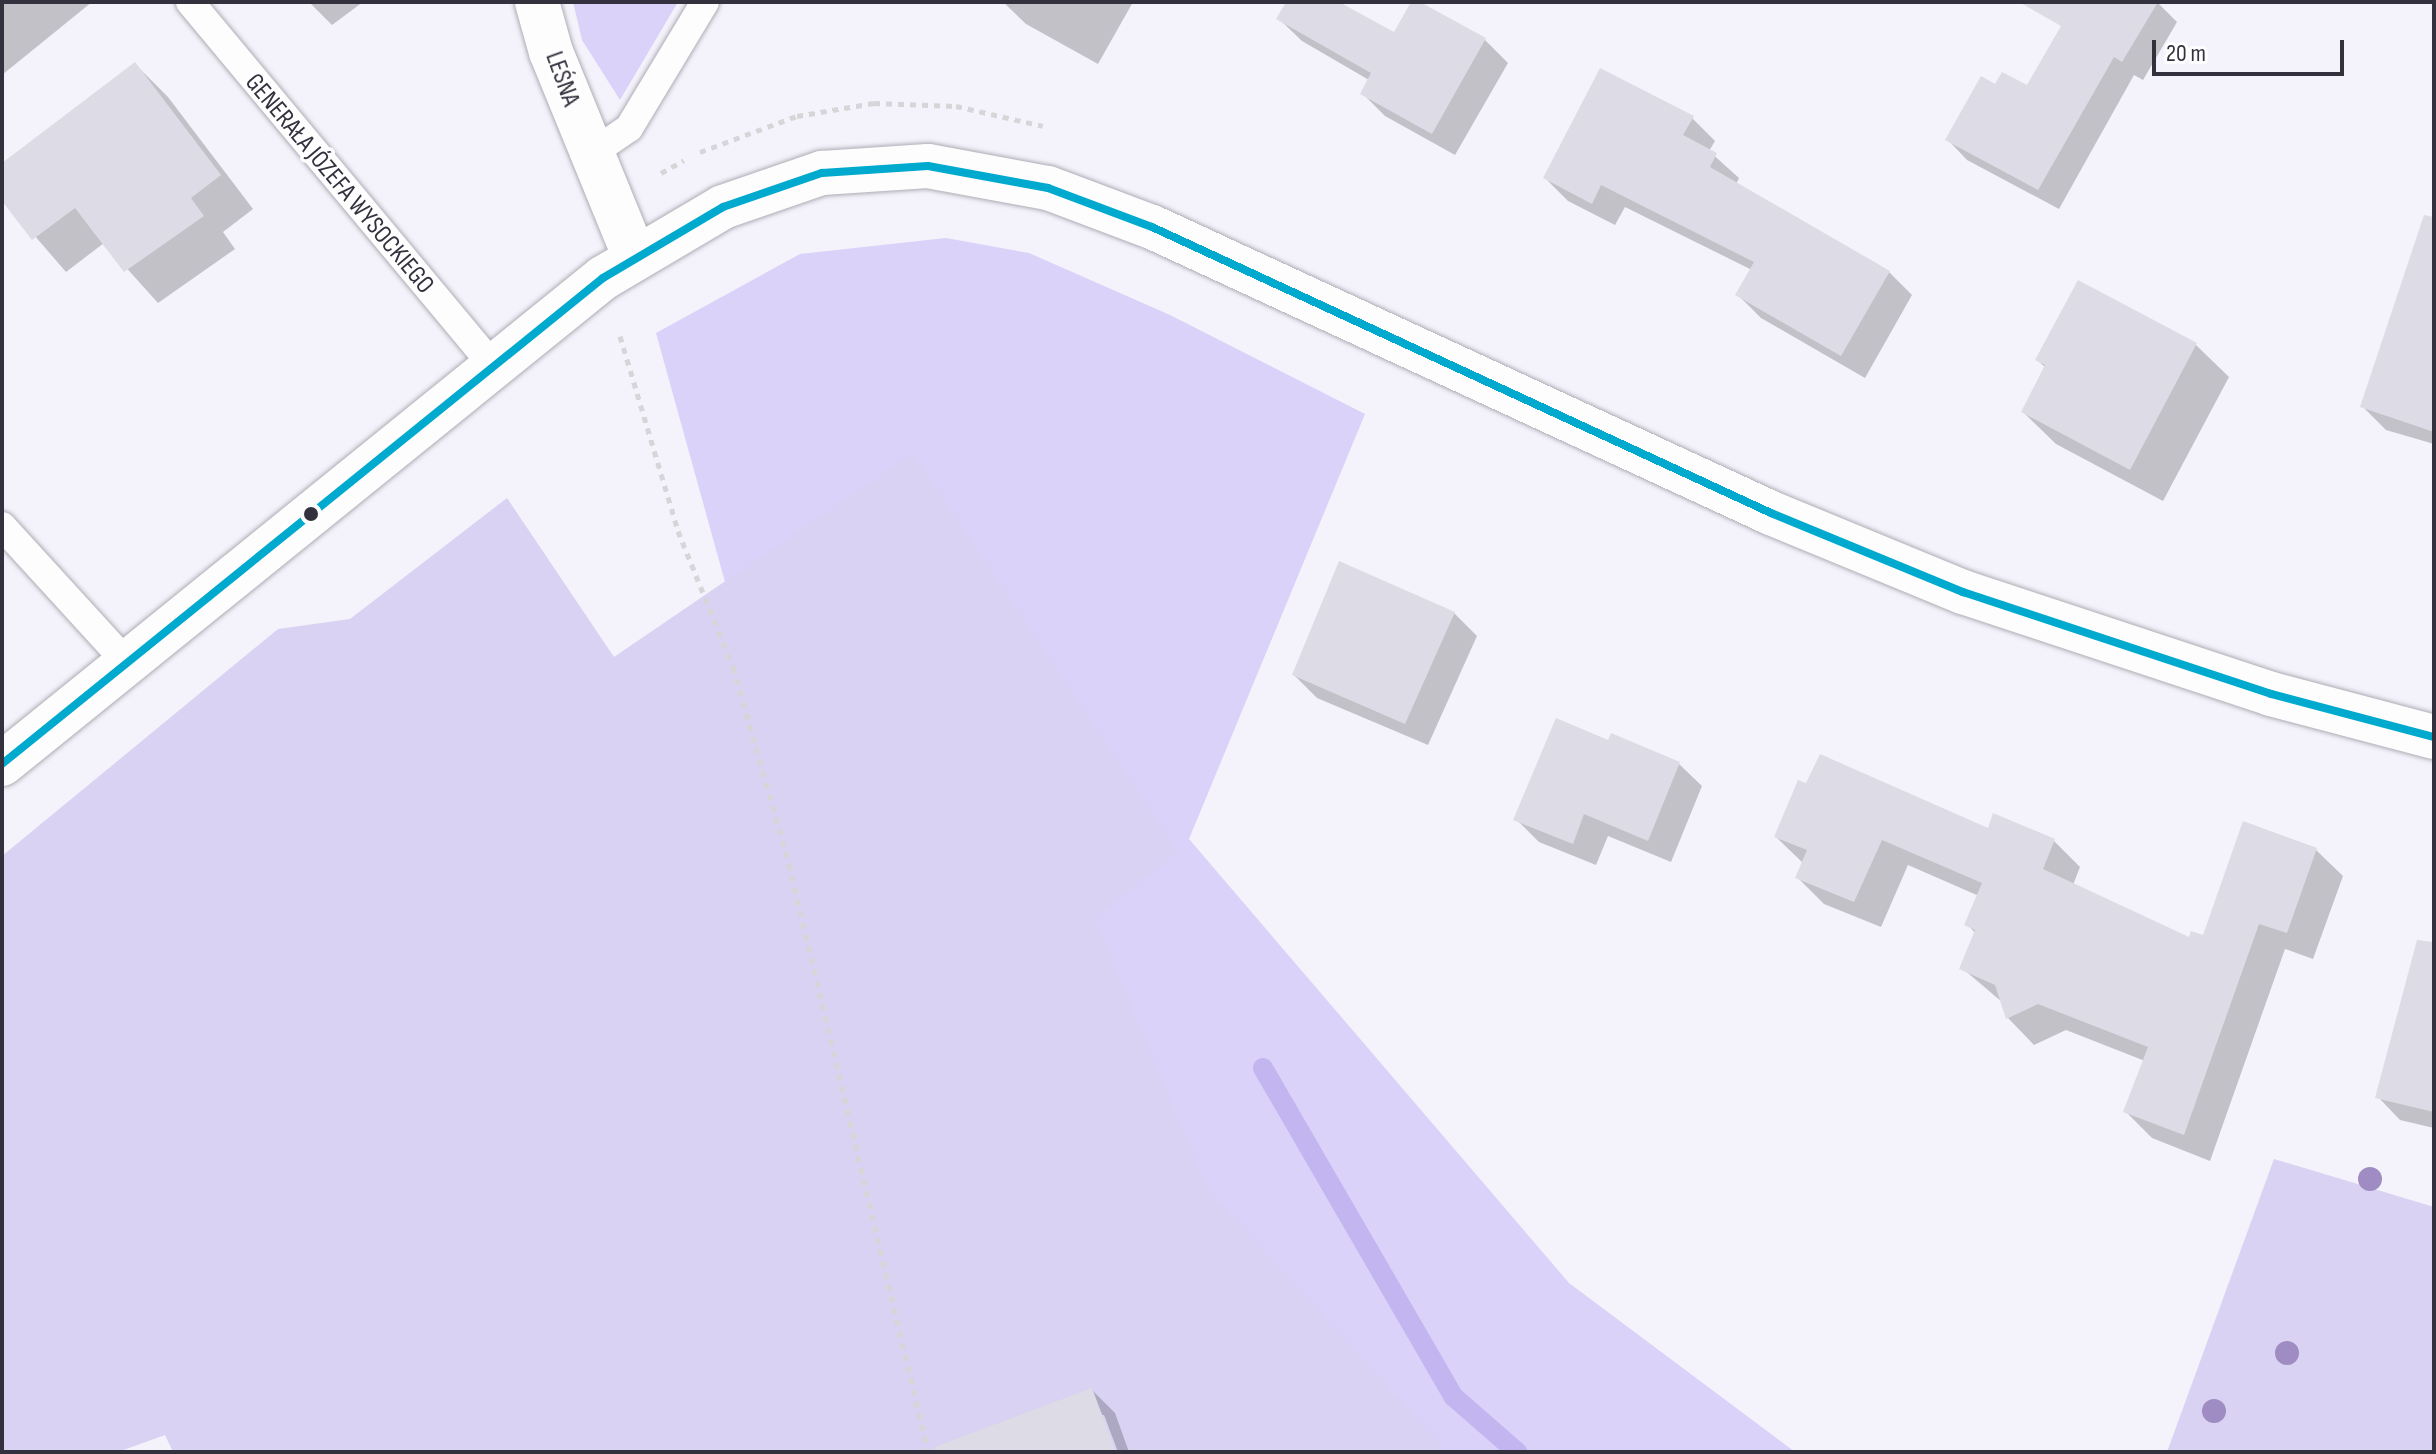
<!DOCTYPE html>
<meta charset="utf-8">
<style>
body{margin:0}
#map{position:relative;width:2436px;height:1454px;overflow:hidden;background:#f4f2fa;font-family:"Sofia Sans Condensed",sans-serif}
div>[style]{position:absolute}
.green>*{inset:0;background:#d9d2f2}
.forest>*{inset:0;background:#dad2f9}
.shadow>*{inset:0;background:#0003}
.stream>*{height:20px;margin:-10px;padding:0 10px;transform-origin:10px;border-radius:10px;background:#c3b5ef}
.building>*{inset:0;background:#dddbe5}
.path>*{height:5px;margin-top:-2.5px;transform-origin:0;background:repeating-linear-gradient(90deg,#d6d6d8 0 6px,transparent 0 12px)}
.roads{filter:drop-shadow(0 0 2px #afacb6) drop-shadow(0 0 2px #afacb6)}
.lane>*{height:28px;margin:-14px;padding:0 14px;transform-origin:14px;border-radius:14px;background:#fdfdfe}
.street>*{height:44px;margin:-22px;padding:0 22px;transform-origin:22px;border-radius:22px;background:#fdfdfe}
.secondary>*{height:44px;margin:-22px;padding:0 22px;transform-origin:22px;border-radius:22px;background:#fdfdfe}
.bus-1>*{height:8px;margin:-4px;padding:0 4px;transform-origin:4px;border-radius:4px;background:#00a9ce}
.trees>*{width:24px;height:24px;margin:-12px;border-radius:50%;background:#9e8cc2}
.dots>*{width:22px;height:22px;translate:-50% -50%;box-sizing:border-box;border:4px solid #fefefe;border-radius:50%}
span{translate:-50% -50%;white-space:nowrap;text-align:center;line-height:1.15;-webkit-text-stroke:7px #fefefe;paint-order:stroke}
.street-label{font-size:26px;color:#34313e}
.frame{position:absolute;inset:0;border:4px solid #34313e;pointer-events:none}
.scale{position:absolute;left:2152px;top:40px;width:192px;height:36px;box-sizing:border-box;border:4px solid #34313e;border-top:0;padding-left:10px;font-size:24px;line-height:28px;white-space:nowrap;color:#34313e;-webkit-text-stroke:6px #fefefe;paint-order:stroke}
</style>
<div id="map">
<div class="green">
<i style="clip-path:polygon(913px 453px,1582px 1452px,173px 1452px,165px 1435px,118px 1452px,2px 1452px,2px 856px,278px 629px,350px 619px,507px 498px,614px 657px)"></i>
<i style="clip-path:polygon(2274px 1159px,2434px 1207px,2434px 1452px,2167px 1452px)"></i>
</div>
<div class="forest">
<i style="clip-path:polygon(573px 2px,678px 2px,620px 100px,582px 40px)"></i>
<i style="clip-path:polygon(946px 238px,1029px 253px,1170px 315px,1365px 414px,1189px 839px,1569px 1283px,1795px 1452px,1447px 1452px,1208px 1191px,1094px 918px,1177px 852px,913px 454px,725px 582px,656px 333px,800px 254px)"></i>
</div>
<div class="shadow">
<i style="clip-path:polygon(2px 2px,92px 2px,2px 75px)"></i>
<i style="clip-path:polygon(309px 2px,363px 2px,332px 25px)"></i>
<i style="clip-path:polygon(1003px 2px,1133px 2px,1098px 64px,1026px 24px)"></i>
<i style="clip-path:polygon(1288px 2px,1335px 2px,1394px 34px,1416px 2px,1485px 40px,1508px 63px,1455px 155px,1385px 116px,1362px 93px,1369px 80px,1302px 41px,1279px 19px)"></i>
<i style="clip-path:polygon(2078px 2px,2157px 2px,2177px 22px,2143px 80px,2134px 75px,2059px 209px,1967px 160px,1948px 140px,1996px 86px,2028px 87px)"></i>
<i style="clip-path:polygon(135px 64px,168px 97px,253px 209px,223px 232px,235px 249px,158px 303px,104px 243px,66px 272px,2px 198px,2px 165px)"></i>
<i style="clip-path:polygon(1692px 118px,1715px 141px,1709px 151px,1739px 178px,1736px 184px,1889px 272px,1912px 295px,1865px 378px,1761px 318px,1738px 295px,1752px 270px,1625px 207px,1615px 225px,1568px 201px,1545px 178px)"></i>
<i style="clip-path:polygon(2434px 313px,2434px 444px,2386px 430px,2363px 407px)"></i>
<i style="clip-path:polygon(2196px 345px,2229px 377px,2163px 501px,2056px 444px,2023px 412px,2046px 368px,2037px 360px)"></i>
<i style="clip-path:polygon(1454px 613px,1477px 636px,1428px 745px,1317px 698px,1294px 675px)"></i>
<i style="clip-path:polygon(1609px 743px,1679px 764px,1702px 786px,1671px 862px,1608px 836px,1596px 865px,1539px 842px,1516px 819px)"></i>
<i style="clip-path:polygon(1989px 830px,2053px 840px,2080px 867px,2073px 885px,2190px 939px,2204px 938px,2316px 850px,2343px 876px,2313px 959px,2285px 949px,2210px 1161px,2152px 1138px,2126px 1112px,2145px 1061px,2066px 1030px,2034px 1045px,2008px 1018px,2002px 1002px,1962px 968px,1976px 934px,1967px 924px,1979px 896px,1908px 865px,1881px 927px,1824px 904px,1797px 877px,1804px 864px,1776px 837px)"></i>
<i style="clip-path:polygon(2434px 994px,2434px 1128px,2400px 1120px,2378px 1097px)"></i>
<i style="clip-path:polygon(1092px 1390px,1115px 1413px,1129px 1452px,1118px 1452px,1104px 1415px,1100px 1415px,1114px 1452px,1006px 1452px)"></i>
</div>
<div class="stream">
<i style="left:1263px;top:1068px;width:380px;rotate:59.9deg"></i>
<i style="left:1454px;top:1397px;width:84px;rotate:41.1deg"></i>
</div>
<div class="building">
<i style="clip-path:polygon(1286px 2px,1339px 2px,1394px 32px,1411px 2px,1420px 2px,1486px 38px,1432px 134px,1360px 94px,1371px 73px,1276px 19px)"></i>
<i style="clip-path:polygon(2019px 2px,2158px 2px,2122px 62px,2114px 57px,2038px 190px,1945px 140px,1981px 76px,1995px 84px,2002px 72px,2027px 85px,2061px 26px)"></i>
<i style="clip-path:polygon(135px 62px,221px 175px,191px 198px,204px 216px,124px 272px,75px 208px,32px 240px,2px 201px,2px 163px)"></i>
<i style="clip-path:polygon(1600px 68px,1694px 116px,1683px 135px,1717px 153px,1710px 167px,1890px 271px,1841px 356px,1735px 295px,1754px 262px,1601px 185px,1592px 204px,1543px 178px)"></i>
<i style="clip-path:polygon(2424px 215px,2434px 217px,2434px 432px,2360px 407px)"></i>
<i style="clip-path:polygon(2078px 280px,2197px 343px,2130px 470px,2021px 412px,2045px 365px,2035px 360px)"></i>
<i style="clip-path:polygon(1339px 561px,1455px 612px,1405px 724px,1292px 675px)"></i>
<i style="clip-path:polygon(1556px 718px,1608px 740px,1611px 733px,1680px 762px,1648px 841px,1584px 814px,1573px 844px,1513px 820px)"></i>
<i style="clip-path:polygon(1820px 754px,1988px 828px,1993px 813px,2055px 839px,2043px 869px,2189px 937px,2191px 931px,2203px 935px,2243px 821px,2317px 848px,2287px 933px,2259px 924px,2184px 1135px,2123px 1112px,2148px 1047px,2038px 1004px,2006px 1019px,1995px 985px,1959px 969px,1975px 930px,1964px 925px,1982px 883px,1882px 840px,1854px 902px,1795px 878px,1807px 850px,1774px 837px,1798px 780px,1806px 783px)"></i>
<i style="clip-path:polygon(2417px 940px,2434px 942px,2434px 1112px,2375px 1098px)"></i>
<i style="clip-path:polygon(1092px 1388px,1116px 1452px,936px 1452px,935px 1447px)"></i>
</div>
<div class="path">
<i style="left:700px;top:152px;width:103px;rotate:-20.4deg"></i>
<i style="left:797px;top:116px;width:78px;rotate:-9.6deg"></i>
<i style="left:874px;top:103px;width:82px;rotate:2.1deg"></i>
<i style="left:956px;top:106px;width:89px;rotate:12.9deg"></i>
<i style="left:661px;top:173px;width:26px;rotate:-29deg"></i>
<i style="left:620px;top:336px;width:203px;rotate:73.4deg"></i>
<i style="left:678px;top:531px;width:147px;rotate:68deg"></i>
<i style="left:733px;top:667px;width:205px;rotate:74.1deg"></i>
<i style="left:789px;top:864px;width:604px;rotate:76.7deg"></i>
</div>
<div class="roads">
<div class="lane">
<i style="left:190px;top:2px;width:471px;rotate:50.2deg"></i>
<i style="left:591px;top:154px;width:46px;rotate:-34.4deg"></i>
<i style="left:629px;top:128px;width:147px;rotate:-58.9deg"></i>
<i style="left:2px;top:526px;width:184px;rotate:47.6deg"></i>
</div>
<div class="street">
<i style="left:537px;top:2px;width:52px;rotate:74.4deg"></i>
<i style="left:551px;top:52px;width:222px;rotate:67.8deg"></i>
</div>
<div class="secondary">
<i style="left:2px;top:764px;width:773px;rotate:-38.96deg"></i>
<i style="left:603px;top:278px;width:139px;rotate:-30.6deg"></i>
<i style="left:723px;top:207px;width:105px;rotate:-19deg"></i>
<i style="left:822px;top:173px;width:106px;rotate:-3.8deg"></i>
<i style="left:928px;top:166px;width:122px;rotate:10.4deg"></i>
<i style="left:1048px;top:188px;width:111px;rotate:20.6deg"></i>
<i style="left:1152px;top:227px;width:682px;rotate:24.8deg"></i>
<i style="left:1771px;top:513px;width:208px;rotate:22.4deg"></i>
<i style="left:1963px;top:592px;width:324px;rotate:18.3deg"></i>
<i style="left:2271px;top:694px;width:169px;rotate:14.8deg"></i>
</div>
</div>
<div class="bus-1">
<i style="left:2px;top:764px;width:773px;rotate:-38.96deg"></i>
<i style="left:603px;top:278px;width:139px;rotate:-30.6deg"></i>
<i style="left:723px;top:207px;width:105px;rotate:-19deg"></i>
<i style="left:822px;top:173px;width:106px;rotate:-3.8deg"></i>
<i style="left:928px;top:166px;width:122px;rotate:10.4deg"></i>
<i style="left:1048px;top:188px;width:111px;rotate:20.6deg"></i>
<i style="left:1152px;top:227px;width:682px;rotate:24.8deg"></i>
<i style="left:1771px;top:513px;width:208px;rotate:22.4deg"></i>
<i style="left:1963px;top:592px;width:324px;rotate:18.3deg"></i>
<i style="left:2271px;top:694px;width:169px;rotate:14.8deg"></i>
</div>
<div class="trees">
<i style="left:2370px;top:1179px"></i>
<i style="left:2287px;top:1353px"></i>
<i style="left:2214px;top:1411px"></i>
</div>
<div class="dots">
<i style="left:311px;top:514px;background:#34313e"></i>
</div>
<div class="street-label">
<span style="left:562px;top:79px;rotate:70deg">LEŚNA</span>
<span style="left:339px;top:184px;rotate:50deg">GENERAŁA JÓZEFA WYSOCKIEGO</span>
</div>
<div class="frame"></div>
<div class="scale">20 m</div>
</div>
